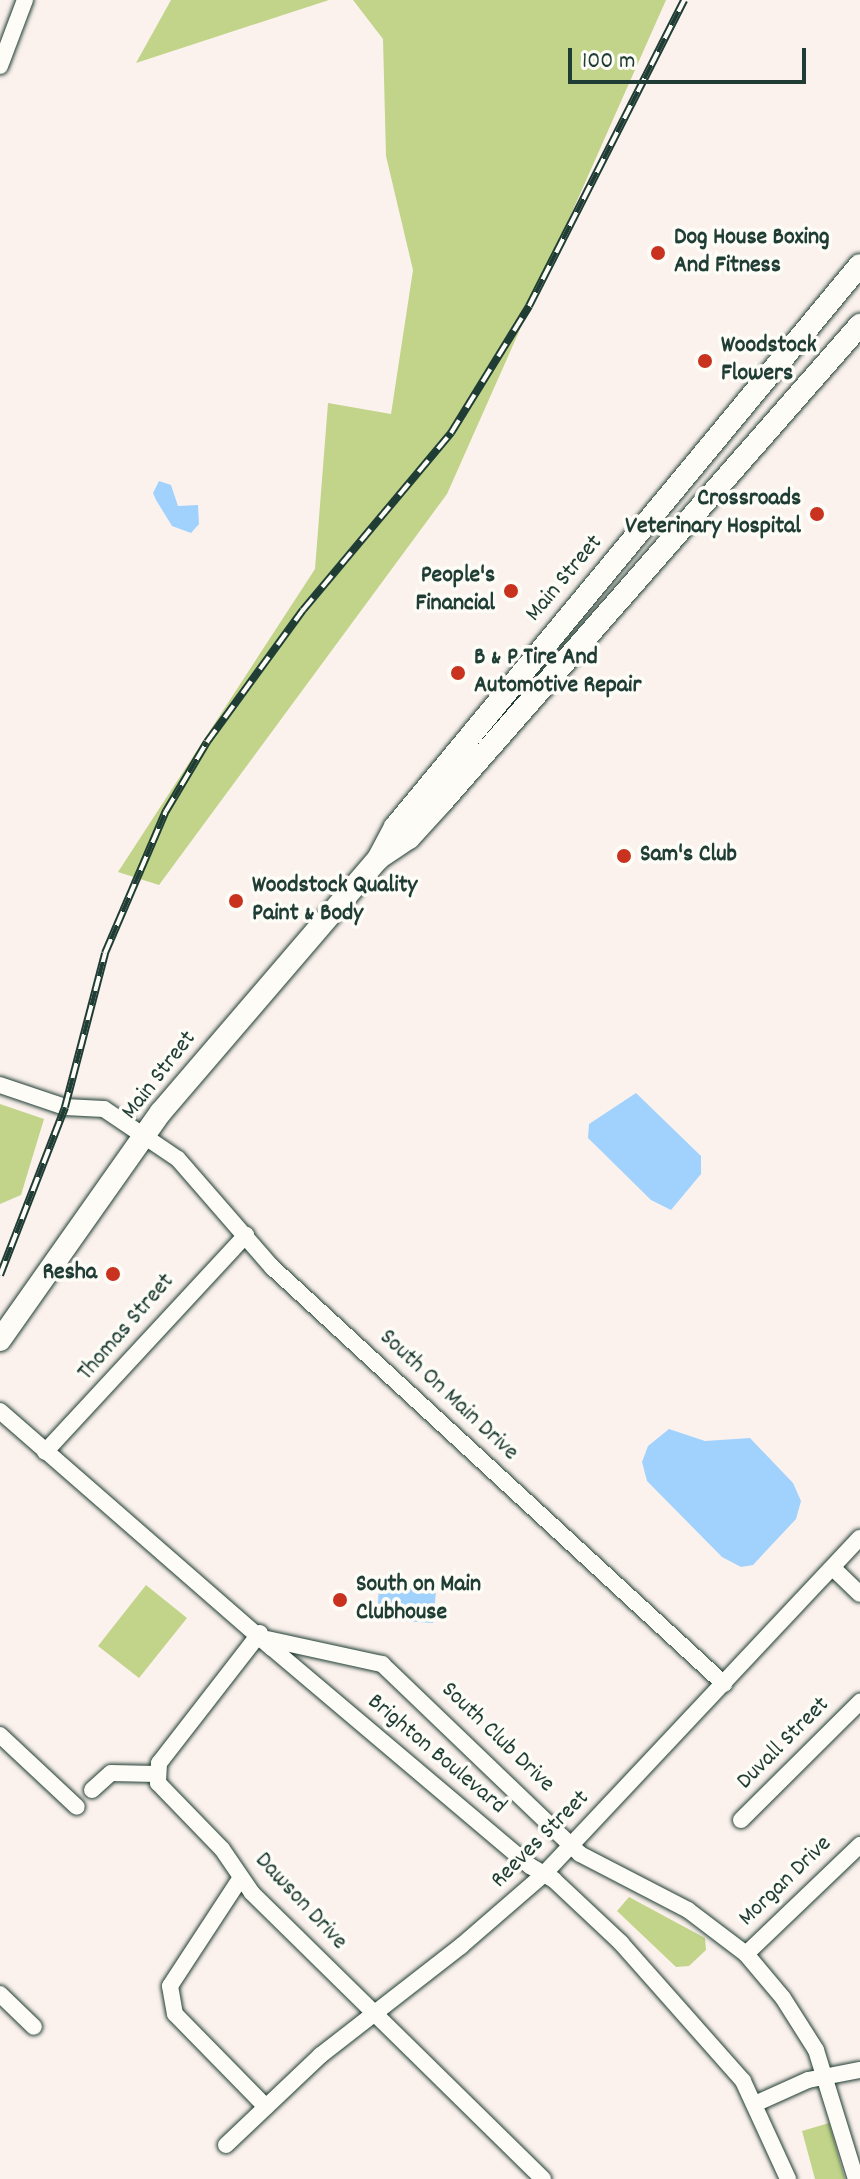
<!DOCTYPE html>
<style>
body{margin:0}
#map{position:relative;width:860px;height:2179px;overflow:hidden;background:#fcf2ed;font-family:Dekko,sans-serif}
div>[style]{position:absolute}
.green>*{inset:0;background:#c1d489}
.water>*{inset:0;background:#a1d2fe}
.roads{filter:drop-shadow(0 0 2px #1f3d34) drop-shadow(0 0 2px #1f3d34)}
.minor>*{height:16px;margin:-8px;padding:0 8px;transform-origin:8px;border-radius:8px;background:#fdfcf7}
.secondary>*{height:22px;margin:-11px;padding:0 11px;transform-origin:11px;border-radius:11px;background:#fdfcf7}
.rail>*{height:8px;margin-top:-4px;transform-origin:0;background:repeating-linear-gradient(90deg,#fdfcf7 0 15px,#1f3d34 0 30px);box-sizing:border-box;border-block:2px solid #1f3d34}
.dots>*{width:22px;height:22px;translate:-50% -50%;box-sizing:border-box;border:4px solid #fdfcf7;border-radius:50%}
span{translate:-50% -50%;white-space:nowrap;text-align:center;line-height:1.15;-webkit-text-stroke:7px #fdfcf7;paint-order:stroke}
.poi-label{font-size:24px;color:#1f3d34;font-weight:700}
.left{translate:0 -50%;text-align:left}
.right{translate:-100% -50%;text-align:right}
.street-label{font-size:24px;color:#1f3d34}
.scale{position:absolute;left:568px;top:48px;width:238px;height:36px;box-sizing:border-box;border:4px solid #1f3d34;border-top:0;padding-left:10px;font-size:24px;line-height:28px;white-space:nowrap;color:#1f3d34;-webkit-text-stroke:6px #fdfcf7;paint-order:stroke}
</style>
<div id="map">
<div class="green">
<i style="clip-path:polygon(171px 0,329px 0,136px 63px)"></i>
<i style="clip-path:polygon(353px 0,666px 0,447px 494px,159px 885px,118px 872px,315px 569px,328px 403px,391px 414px,413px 270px,386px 156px,383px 39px)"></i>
<i style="clip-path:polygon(0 1104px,44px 1119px,21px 1195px,0 1204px)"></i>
<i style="clip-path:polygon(146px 1585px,187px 1618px,139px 1678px,98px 1646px)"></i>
<i style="clip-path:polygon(629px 1897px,705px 1938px,706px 1950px,689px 1966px,676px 1967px,617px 1911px)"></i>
<i style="clip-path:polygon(829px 2123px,845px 2179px,815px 2179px,802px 2131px)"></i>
</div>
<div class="water">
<i style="clip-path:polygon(159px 481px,171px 485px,178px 506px,198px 505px,199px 524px,191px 533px,172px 526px,156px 500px,153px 493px)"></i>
<i style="clip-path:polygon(636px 1093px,701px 1156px,701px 1174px,671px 1210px,651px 1200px,588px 1138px,589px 1124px)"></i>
<i style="clip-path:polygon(669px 1429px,705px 1441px,750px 1438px,793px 1483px,801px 1501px,796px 1519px,753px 1565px,741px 1567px,722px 1557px,647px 1481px,642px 1462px,648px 1446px)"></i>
<i style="clip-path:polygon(379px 1585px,436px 1591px,433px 1623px,377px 1619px)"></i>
</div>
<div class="roads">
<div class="minor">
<i style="left:0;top:66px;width:71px;rotate:-69.3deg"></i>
<i style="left:0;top:1085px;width:69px;rotate:18.7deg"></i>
<i style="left:65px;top:1107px;width:39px;rotate:3deg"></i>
<i style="left:104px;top:1109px;width:89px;rotate:34deg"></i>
<i style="left:178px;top:1159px;width:143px;rotate:49deg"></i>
<i style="left:272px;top:1267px;width:615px;rotate:42.69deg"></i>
<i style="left:0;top:1411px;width:361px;rotate:41.1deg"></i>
<i style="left:272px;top:1648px;width:338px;rotate:40.2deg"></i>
<i style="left:530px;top:1866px;width:28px;rotate:30deg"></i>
<i style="left:554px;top:1880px;width:92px;rotate:43.2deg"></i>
<i style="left:621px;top:1943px;width:184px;rotate:48.5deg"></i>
<i style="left:743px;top:2081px;width:108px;rotate:65.3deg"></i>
<i style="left:45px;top:1452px;width:296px;rotate:-47.2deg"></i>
<i style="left:833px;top:1568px;width:37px;rotate:44deg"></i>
<i style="left:260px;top:1633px;width:165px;rotate:127.8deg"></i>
<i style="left:159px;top:1763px;width:20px;rotate:93deg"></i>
<i style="left:158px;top:1783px;width:92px;rotate:45.9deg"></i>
<i style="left:222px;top:1849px;width:53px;rotate:55.7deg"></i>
<i style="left:252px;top:1893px;width:408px;rotate:44.5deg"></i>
<i style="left:267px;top:1639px;width:118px;rotate:12.3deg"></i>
<i style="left:382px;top:1664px;width:274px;rotate:43.8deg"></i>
<i style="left:580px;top:1854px;width:122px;rotate:27.4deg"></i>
<i style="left:688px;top:1910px;width:73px;rotate:37.2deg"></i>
<i style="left:746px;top:1954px;width:57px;rotate:49.9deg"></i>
<i style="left:783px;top:1998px;width:62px;rotate:57.6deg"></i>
<i style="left:816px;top:2050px;width:135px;rotate:72.8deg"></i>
<i style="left:0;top:1735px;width:105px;rotate:43.1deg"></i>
<i style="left:92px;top:1790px;width:25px;rotate:-42deg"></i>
<i style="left:111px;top:1773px;width:45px;rotate:1.3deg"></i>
<i style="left:741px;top:1820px;width:168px;rotate:-44.8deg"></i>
<i style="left:240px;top:1879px;width:128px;rotate:123.2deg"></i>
<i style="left:170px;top:1986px;width:28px;rotate:80deg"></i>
<i style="left:175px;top:2014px;width:130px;rotate:45.6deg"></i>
<i style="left:746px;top:1954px;width:158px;rotate:-43.7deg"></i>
<i style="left:0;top:1994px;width:47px;rotate:44.1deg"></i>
<i style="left:757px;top:2103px;width:56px;rotate:-24.3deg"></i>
<i style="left:808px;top:2080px;width:53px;rotate:-10.9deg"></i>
<i style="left:226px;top:2145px;width:131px;rotate:-43.5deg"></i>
<i style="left:321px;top:2055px;width:177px;rotate:-37.9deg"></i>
<i style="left:461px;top:1946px;width:110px;rotate:-40.9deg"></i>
<i style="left:544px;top:1874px;width:461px;rotate:-46.8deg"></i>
</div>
<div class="secondary">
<i style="left:379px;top:858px;width:36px;rotate:-34deg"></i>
<i style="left:409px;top:838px;width:47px;rotate:-47.6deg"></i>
<i style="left:441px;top:803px;width:636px;rotate:-48.76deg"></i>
<i style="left:0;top:1340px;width:279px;rotate:-54.8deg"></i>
<i style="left:161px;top:1112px;width:333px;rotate:-49.4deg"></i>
<i style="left:378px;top:859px;width:36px;rotate:-62deg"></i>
<i style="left:395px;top:827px;width:729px;rotate:-50.4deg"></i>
</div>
</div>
<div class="rail">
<i style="left:0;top:1275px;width:180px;rotate:-68.8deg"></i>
<i style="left:65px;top:1107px;width:159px;rotate:-75.4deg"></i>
<i style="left:105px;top:953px;width:155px;rotate:-66.8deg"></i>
<i style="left:166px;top:811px;width:80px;rotate:-59.3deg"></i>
<i style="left:207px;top:742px;width:163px;rotate:-54deg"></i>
<i style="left:303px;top:610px;width:231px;rotate:-50.1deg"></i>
<i style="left:451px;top:433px;width:149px;rotate:-58.4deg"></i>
<i style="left:529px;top:306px;width:343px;rotate:-63.1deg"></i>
</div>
<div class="dots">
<i style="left:658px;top:253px;background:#c8321e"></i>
<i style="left:705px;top:361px;background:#c8321e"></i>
<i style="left:817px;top:514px;background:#c8321e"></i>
<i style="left:511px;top:591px;background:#c8321e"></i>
<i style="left:458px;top:673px;background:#c8321e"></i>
<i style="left:624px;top:856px;background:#c8321e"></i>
<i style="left:236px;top:901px;background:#c8321e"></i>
<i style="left:113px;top:1274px;background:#c8321e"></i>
<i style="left:340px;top:1600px;background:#c8321e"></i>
</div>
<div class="poi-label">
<span class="left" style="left:674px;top:253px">Dog House Boxing<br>And Fitness</span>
<span class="left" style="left:721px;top:361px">Woodstock<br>Flowers</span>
<span class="right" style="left:801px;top:514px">Crossroads<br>Veterinary Hospital</span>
<span class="right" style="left:495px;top:591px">People's<br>Financial</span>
<span class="left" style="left:474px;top:673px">B &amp; P Tire And<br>Automotive Repair</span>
<span class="left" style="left:640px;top:856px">Sam's Club</span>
<span class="left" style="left:252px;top:901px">Woodstock Quality<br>Paint &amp; Body</span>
<span class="right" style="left:97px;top:1274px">Resha</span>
<span class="left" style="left:356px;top:1600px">South on Main<br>Clubhouse</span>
</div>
<div class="street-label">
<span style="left:565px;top:579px;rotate:-50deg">Main Street</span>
<span style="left:160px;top:1076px;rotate:-52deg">Main Street</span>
<span style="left:127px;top:1328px;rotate:-49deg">Thomas Street</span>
<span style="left:448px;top:1396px;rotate:43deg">South On Main Drive</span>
<span style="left:497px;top:1738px;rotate:44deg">South Club Drive</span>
<span style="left:784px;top:1744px;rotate:-45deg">Duvall Street</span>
<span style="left:436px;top:1755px;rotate:40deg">Brighton Boulevard</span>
<span style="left:541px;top:1840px;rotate:-45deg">Reeves Street</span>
<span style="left:786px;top:1882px;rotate:-44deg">Morgan Drive</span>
<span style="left:300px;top:1902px;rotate:47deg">Dawson Drive</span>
</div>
<div class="scale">100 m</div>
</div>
